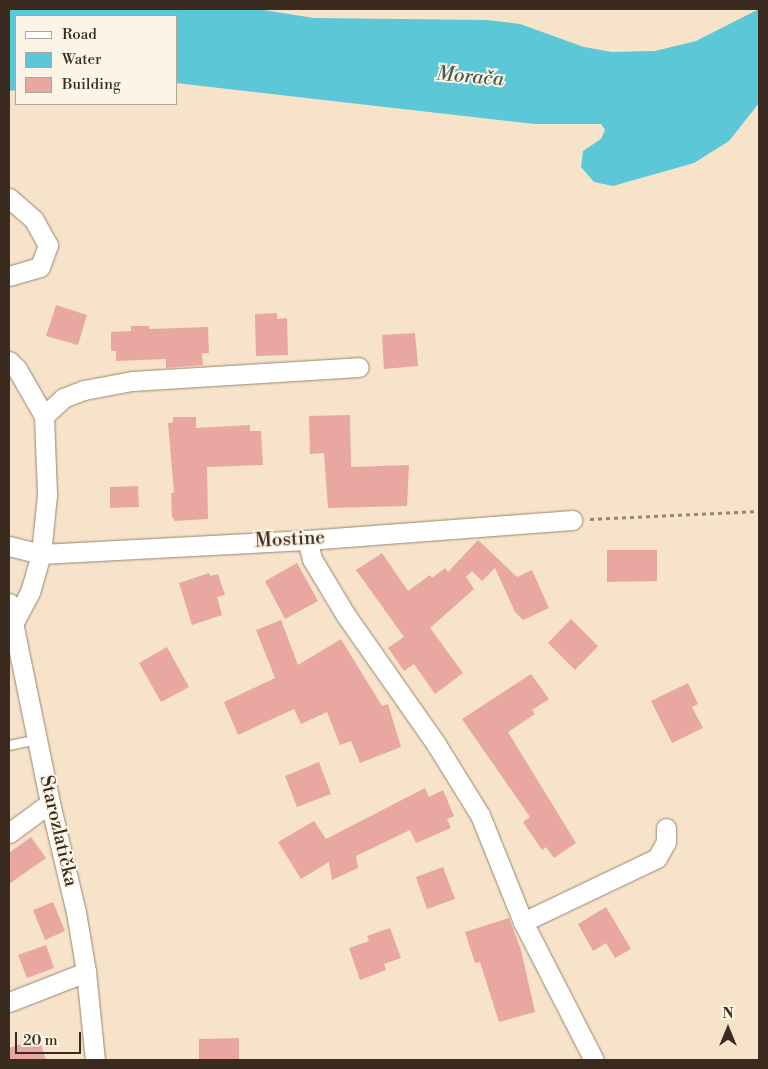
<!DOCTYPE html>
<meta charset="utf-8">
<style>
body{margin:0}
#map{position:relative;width:768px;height:1069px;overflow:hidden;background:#f6e3c9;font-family:"Libre Bodoni",serif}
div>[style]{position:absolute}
.water>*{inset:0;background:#5cc7d6}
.building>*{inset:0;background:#e9a7a1}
.path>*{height:3px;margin-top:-1.5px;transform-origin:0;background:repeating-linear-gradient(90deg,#988674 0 4px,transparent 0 8px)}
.roads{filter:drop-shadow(0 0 1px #988674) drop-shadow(0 0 1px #988674)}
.service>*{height:9px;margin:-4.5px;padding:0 4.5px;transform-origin:4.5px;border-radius:4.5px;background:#fff}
.minor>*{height:19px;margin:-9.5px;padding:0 9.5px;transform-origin:9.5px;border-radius:9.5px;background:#fff}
span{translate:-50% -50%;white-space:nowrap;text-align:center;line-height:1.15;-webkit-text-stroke:4px #fcf5e5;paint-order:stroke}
.street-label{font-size:19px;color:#3b2a1e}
.water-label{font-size:20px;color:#455955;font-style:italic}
.frame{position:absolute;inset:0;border:10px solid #3b2a1e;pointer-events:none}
.legend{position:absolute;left:15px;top:15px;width:162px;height:90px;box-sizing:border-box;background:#fcf5e5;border:1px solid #afa495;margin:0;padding:6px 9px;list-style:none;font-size:15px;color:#3b2a1e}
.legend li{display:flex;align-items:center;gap:10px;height:25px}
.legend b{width:25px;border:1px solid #afa495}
.north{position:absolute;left:703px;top:1004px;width:50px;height:50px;-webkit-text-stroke:4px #fcf5e5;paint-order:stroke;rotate:0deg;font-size:14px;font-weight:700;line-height:20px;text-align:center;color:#3b2a1e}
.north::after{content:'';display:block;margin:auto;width:18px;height:22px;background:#3b2a1e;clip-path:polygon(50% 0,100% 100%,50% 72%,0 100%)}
.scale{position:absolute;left:15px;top:1032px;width:66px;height:22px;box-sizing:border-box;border:2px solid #3b2a1e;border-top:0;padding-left:6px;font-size:15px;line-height:18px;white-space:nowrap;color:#3b2a1e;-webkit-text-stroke:4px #fcf5e5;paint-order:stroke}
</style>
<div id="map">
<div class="water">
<i style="clip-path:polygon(9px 9px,257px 9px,314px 18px,486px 20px,520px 24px,584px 47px,612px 52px,655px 51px,696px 41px,759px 9px,759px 103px,729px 141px,694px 163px,613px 186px,594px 182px,581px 167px,583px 151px,601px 139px,605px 130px,601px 124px,535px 124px,176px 83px,176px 16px,16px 16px,16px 90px,9px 91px)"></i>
</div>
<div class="building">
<i style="clip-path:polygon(56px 305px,87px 315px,78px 345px,46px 336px)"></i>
<i style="clip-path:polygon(277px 313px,277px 319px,287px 318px,288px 355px,256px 356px,255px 314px)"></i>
<i style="clip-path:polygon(131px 326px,149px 326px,149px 329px,208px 327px,209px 353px,202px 353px,203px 365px,166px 368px,166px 359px,116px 361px,116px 351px,111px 351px,111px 332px,131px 331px)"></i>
<i style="clip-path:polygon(415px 333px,418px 366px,384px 369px,382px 335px)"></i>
<i style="clip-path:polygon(350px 415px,351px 467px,409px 465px,407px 506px,328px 508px,324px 453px,310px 454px,309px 416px)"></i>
<i style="clip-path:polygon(173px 417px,196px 417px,196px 428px,250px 425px,250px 431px,261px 431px,263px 465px,207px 467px,208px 519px,175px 521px,172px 517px,171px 493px,174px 493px,168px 423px,173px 422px)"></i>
<i style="clip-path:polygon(138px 486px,139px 507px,110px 508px,110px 487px)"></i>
<i style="clip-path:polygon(478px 540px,517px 577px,532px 570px,549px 608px,523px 620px,515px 612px,495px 568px,482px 581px,472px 571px,466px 577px,474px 589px,430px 628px,463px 673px,435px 694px,414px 664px,404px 671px,388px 648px,404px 637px,356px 570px,382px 553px,408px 591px,430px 575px,432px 578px,445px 568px,448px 572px)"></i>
<i style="clip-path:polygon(607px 550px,657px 550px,657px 581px,607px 582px)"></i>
<i style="clip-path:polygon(297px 563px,318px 601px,285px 619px,265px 581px)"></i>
<i style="clip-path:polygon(209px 573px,210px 576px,218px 574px,225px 595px,217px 597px,222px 615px,192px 625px,179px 583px)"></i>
<i style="clip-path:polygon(571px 619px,598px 646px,575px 670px,548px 643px)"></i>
<i style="clip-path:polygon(281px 620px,298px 665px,341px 639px,382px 706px,388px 704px,401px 747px,360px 763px,351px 741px,340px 745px,327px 712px,301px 724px,294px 709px,238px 735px,224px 702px,275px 678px,256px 630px)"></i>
<i style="clip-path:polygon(167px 647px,189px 687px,161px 702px,139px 663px)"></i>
<i style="clip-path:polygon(531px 674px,549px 699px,532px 710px,535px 714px,508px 732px,576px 843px,554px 858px,546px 847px,542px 850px,523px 822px,530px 817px,462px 719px)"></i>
<i style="clip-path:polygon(688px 683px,698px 704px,692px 707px,703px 728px,672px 743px,651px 701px)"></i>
<i style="clip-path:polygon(319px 762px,331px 794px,297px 807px,285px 776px)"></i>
<i style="clip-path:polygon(425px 788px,429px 797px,443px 790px,454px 816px,447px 819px,451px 828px,416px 843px,410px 830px,356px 856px,358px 868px,332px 880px,329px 862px,301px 879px,278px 842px,314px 821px,326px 839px)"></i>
<i style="clip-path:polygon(31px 837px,46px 858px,9px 884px,9px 853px)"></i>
<i style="clip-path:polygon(443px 867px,455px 899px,427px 909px,416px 877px)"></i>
<i style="clip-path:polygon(53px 902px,65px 931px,45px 940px,33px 910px)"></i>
<i style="clip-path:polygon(606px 907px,631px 949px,615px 958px,606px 943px,593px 951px,578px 924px)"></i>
<i style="clip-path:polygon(509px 918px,521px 950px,535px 1012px,499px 1022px,480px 962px,475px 963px,465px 932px)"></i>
<i style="clip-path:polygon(390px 928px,401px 958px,384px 964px,386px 970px,360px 980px,349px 948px,369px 941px,367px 936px)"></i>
<i style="clip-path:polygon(46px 945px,54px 968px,27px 978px,18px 955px)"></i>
<i style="clip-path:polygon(39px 1038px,46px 1060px,9px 1060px,9px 1048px)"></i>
<i style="clip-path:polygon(239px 1038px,239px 1060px,199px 1060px,199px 1039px)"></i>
</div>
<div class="path">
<i style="left:590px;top:519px;width:169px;rotate:-2.7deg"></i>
</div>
<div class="roads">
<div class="service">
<i style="left:9px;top:745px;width:30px;rotate:-12deg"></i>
</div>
<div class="minor">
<i style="left:9px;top:198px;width:33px;rotate:41deg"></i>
<i style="left:34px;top:220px;width:29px;rotate:61deg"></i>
<i style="left:48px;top:245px;width:23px;rotate:110deg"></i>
<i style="left:40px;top:267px;width:32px;rotate:164deg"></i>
<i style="left:9px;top:361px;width:11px;rotate:45deg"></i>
<i style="left:17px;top:369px;width:54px;rotate:60.1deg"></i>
<i style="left:44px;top:416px;width:79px;rotate:87.8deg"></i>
<i style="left:47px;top:495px;width:59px;rotate:95.8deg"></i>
<i style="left:41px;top:554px;width:40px;rotate:106deg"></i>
<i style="left:30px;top:592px;width:34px;rotate:118deg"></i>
<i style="left:14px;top:622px;width:5px;rotate:158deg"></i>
<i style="left:44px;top:416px;width:26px;rotate:-43deg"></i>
<i style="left:63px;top:398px;width:22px;rotate:-21deg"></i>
<i style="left:84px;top:390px;width:49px;rotate:-10.6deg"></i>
<i style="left:132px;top:381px;width:227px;rotate:-3.5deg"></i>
<i style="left:307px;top:540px;width:20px;rotate:75deg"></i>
<i style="left:312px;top:559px;width:64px;rotate:59deg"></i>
<i style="left:345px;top:614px;width:159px;rotate:55deg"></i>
<i style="left:436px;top:744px;width:84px;rotate:58.2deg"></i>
<i style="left:480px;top:815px;width:115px;rotate:68.1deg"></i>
<i style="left:523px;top:922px;width:155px;rotate:62.8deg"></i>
<i style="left:9px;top:546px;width:33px;rotate:14deg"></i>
<i style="left:41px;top:554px;width:266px;rotate:-3deg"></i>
<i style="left:307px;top:540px;width:266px;rotate:-4.3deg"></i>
<i style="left:9px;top:603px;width:204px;rotate:78.4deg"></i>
<i style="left:50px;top:803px;width:112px;rotate:76.6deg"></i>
<i style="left:76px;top:912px;width:61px;rotate:80.5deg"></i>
<i style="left:86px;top:972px;width:88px;rotate:84.2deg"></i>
<i style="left:9px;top:833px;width:51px;rotate:-36.2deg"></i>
<i style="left:523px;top:922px;width:148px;rotate:-25.5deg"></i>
<i style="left:657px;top:858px;width:18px;rotate:-61deg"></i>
<i style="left:666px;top:842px;width:14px;rotate:-90deg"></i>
<i style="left:9px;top:1002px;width:83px;rotate:-21.3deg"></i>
</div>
</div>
<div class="street-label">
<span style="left:290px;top:540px;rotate:-3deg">Mostine</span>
<span style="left:58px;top:831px;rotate:77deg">Starozlatička</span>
</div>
<div class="water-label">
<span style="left:470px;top:77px;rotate:5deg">Morača</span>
</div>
<div class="frame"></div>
<ul class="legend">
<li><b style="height:6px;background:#fff"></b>Road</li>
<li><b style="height:14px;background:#5cc7d6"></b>Water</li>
<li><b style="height:14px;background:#e9a7a1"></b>Building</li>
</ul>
<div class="north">N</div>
<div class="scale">20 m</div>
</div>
